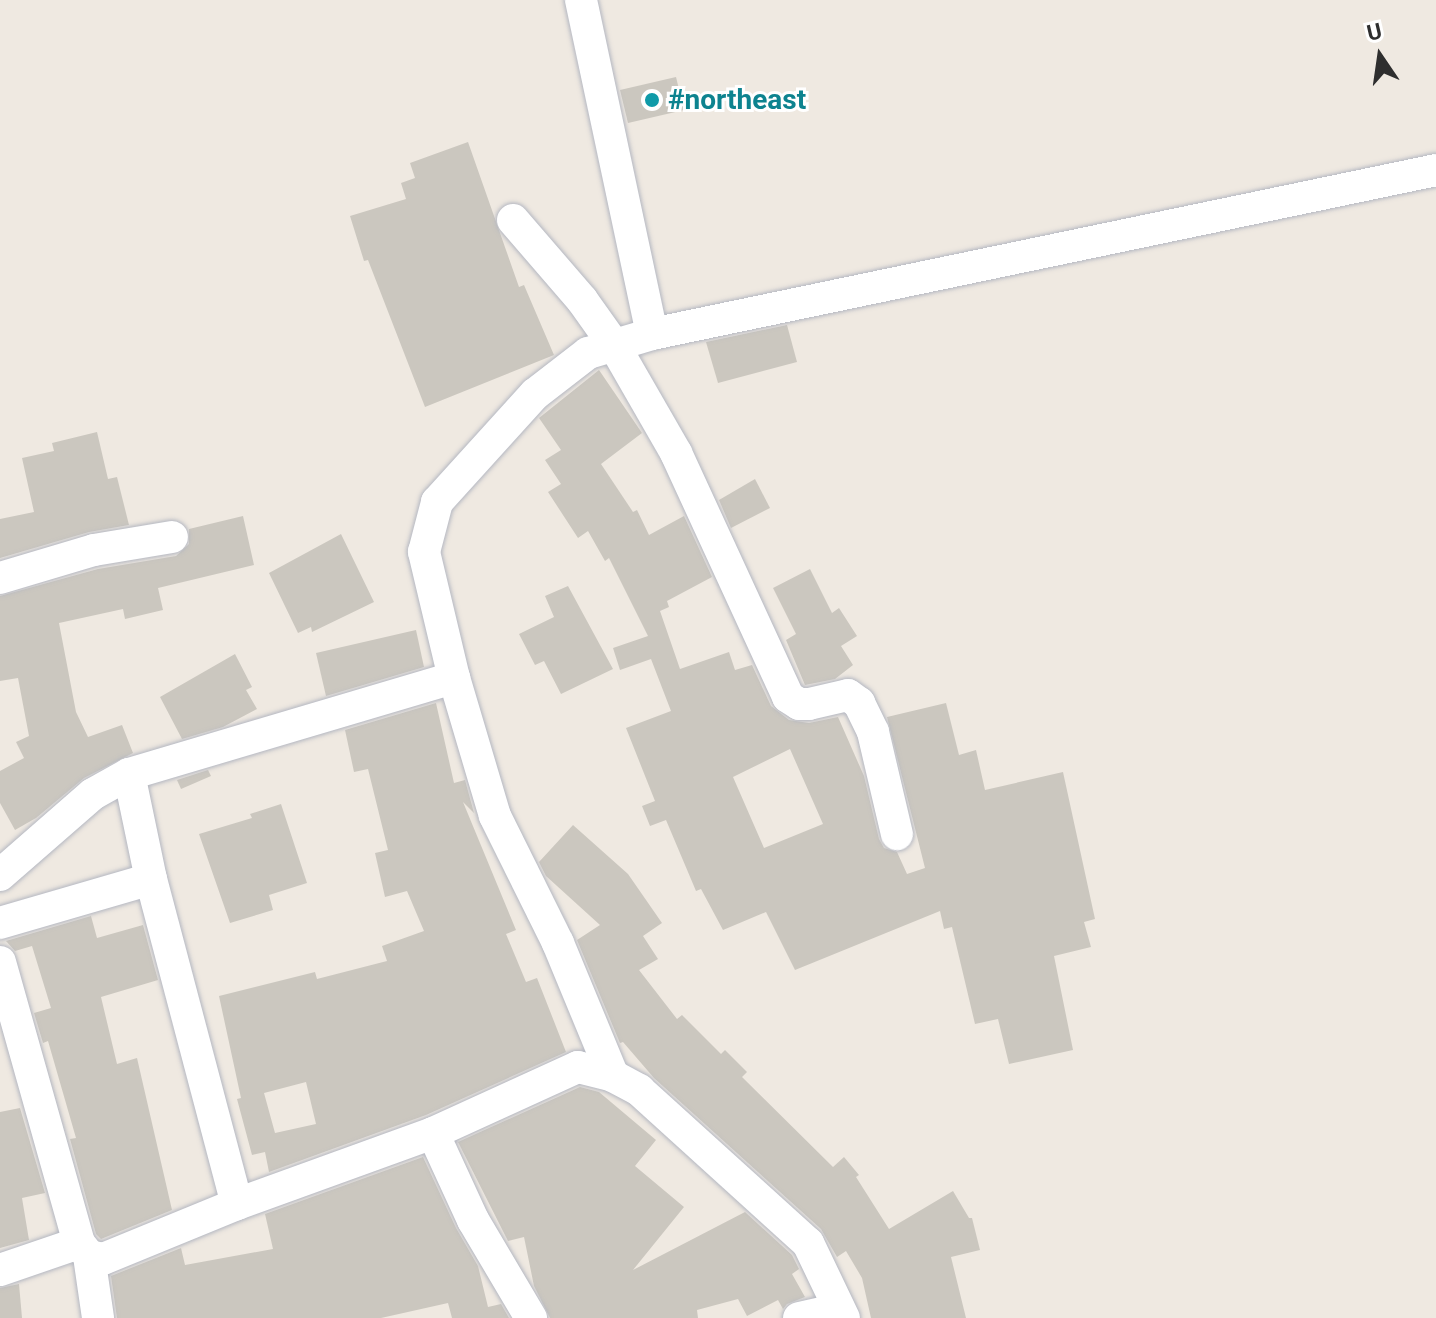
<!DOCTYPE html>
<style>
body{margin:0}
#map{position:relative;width:1436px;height:1318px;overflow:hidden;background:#efe9e1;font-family:Roboto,sans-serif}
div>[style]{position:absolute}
.building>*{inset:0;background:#cbc7bf}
.roads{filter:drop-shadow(0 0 2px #b4b7c1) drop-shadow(0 0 2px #b4b7c1)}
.minor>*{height:32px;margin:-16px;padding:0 16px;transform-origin:16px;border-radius:16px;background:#fff}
.dots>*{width:22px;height:22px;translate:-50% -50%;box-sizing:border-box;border:4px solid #fff;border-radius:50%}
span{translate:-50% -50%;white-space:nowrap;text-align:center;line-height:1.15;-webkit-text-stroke:6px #fff;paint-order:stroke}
.culture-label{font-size:28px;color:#0d838f;font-weight:700}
.left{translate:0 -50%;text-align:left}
.north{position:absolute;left:1340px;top:16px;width:80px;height:80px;-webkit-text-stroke:6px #fff;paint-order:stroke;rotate:347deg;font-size:22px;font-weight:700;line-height:32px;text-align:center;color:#2e2e2e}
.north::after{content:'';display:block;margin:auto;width:28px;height:36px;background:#2e2e2e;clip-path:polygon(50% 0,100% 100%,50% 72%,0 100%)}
</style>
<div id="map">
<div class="building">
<i style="clip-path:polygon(676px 77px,684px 110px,628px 123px,620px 90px)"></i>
<i style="clip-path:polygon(468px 142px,519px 287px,524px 285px,554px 355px,425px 407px,368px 260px,364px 261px,350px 216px,406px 199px,401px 183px,415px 178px,410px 163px)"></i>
<i style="clip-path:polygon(787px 325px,797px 362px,718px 383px,706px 342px)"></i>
<i style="clip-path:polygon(evenodd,599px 370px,642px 433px,601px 464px,633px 512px,637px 510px,649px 535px,684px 516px,712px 577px,667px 601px,669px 607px,660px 611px,680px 669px,729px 652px,735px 670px,752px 665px,771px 706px,789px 720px,809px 723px,838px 717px,864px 776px,879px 839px,884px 848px,897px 852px,907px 874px,925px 868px,887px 717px,946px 703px,959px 755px,976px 750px,985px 790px,1063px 772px,1095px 919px,1084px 922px,1091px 947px,1054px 956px,1073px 1050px,1009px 1064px,998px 1019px,975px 1024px,952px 927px,944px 929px,940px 911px,795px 970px,766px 912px,723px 930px,701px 889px,696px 891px,666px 820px,650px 826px,642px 806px,655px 801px,626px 728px,671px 711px,651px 659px,620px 670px,613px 648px,648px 636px,609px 558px,605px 561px,588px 531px,578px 538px,548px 492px,561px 484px,545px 460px,561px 450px,539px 418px,599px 370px,790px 749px,823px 824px,764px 848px,733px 777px,790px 749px)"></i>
<i style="clip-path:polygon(97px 432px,108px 479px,117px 477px,129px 525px,89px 532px,0 558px,0 519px,34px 512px,22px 458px,54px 451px,52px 443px)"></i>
<i style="clip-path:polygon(755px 479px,770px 508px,731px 528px,719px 500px)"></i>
<i style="clip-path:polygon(243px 516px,254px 565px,158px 588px,163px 610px,125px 619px,123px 609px,59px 623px,76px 712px,88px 737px,122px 725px,133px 753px,84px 778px,36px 818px,15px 830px,0 803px,0 771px,24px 758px,16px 742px,29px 736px,18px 678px,0 681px,0 596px,98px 569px,176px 556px,189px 544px,189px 529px)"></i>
<i style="clip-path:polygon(341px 534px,374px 602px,312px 632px,311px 627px,298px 633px,269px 573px)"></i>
<i style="clip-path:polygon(810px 569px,832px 613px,839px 608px,857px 636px,841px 646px,853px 665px,835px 679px,805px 685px,786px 640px,796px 634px,773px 588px)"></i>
<i style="clip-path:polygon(568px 586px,613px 669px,561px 694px,544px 661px,535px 665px,519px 634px,554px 617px,545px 596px)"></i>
<i style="clip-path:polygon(416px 630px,424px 667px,326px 696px,316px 653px)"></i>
<i style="clip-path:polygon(235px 654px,252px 687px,246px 690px,257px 709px,223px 727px,182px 739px,160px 697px)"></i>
<i style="clip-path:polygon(evenodd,436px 703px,454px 783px,465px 780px,474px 813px,463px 802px,516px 930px,506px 934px,526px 982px,537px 978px,566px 1052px,426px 1115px,269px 1172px,265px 1152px,252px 1155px,237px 1099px,241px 1098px,219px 996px,315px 972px,317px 979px,387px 961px,382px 946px,424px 931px,407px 891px,385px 897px,375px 853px,388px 850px,368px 769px,354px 772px,345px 730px,436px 703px,306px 1082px,316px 1124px,275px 1133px,264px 1093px,306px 1082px)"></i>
<i style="clip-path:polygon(208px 770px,211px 776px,181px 789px,177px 780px)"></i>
<i style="clip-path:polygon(281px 804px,307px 883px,269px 895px,273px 910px,230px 923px,199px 834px,252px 818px,250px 814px)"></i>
<i style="clip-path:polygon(573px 825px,628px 874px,662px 923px,643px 936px,658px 959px,639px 970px,677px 1019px,682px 1015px,721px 1054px,725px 1050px,747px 1072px,742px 1077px,833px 1167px,844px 1157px,859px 1175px,856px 1177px,889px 1229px,953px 1191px,969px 1218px,972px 1218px,980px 1250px,951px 1257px,966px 1318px,871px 1318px,862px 1278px,846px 1251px,837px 1257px,821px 1229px,654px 1078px,623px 1042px,620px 1043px,577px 940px,600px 925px,546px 876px,539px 862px)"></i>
<i style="clip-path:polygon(91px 916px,97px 938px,143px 925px,158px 980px,101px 997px,117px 1064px,137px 1058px,172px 1210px,101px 1239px,96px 1234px,70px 1139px,76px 1138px,48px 1041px,43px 1043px,34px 1013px,51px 1008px,32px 946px,15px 951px,6px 941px)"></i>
<i style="clip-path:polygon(580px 1087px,599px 1092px,656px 1140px,635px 1166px,684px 1207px,633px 1270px,745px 1212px,792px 1255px,799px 1269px,792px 1274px,805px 1297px,787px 1304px,783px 1309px,778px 1300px,747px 1316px,738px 1299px,697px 1310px,698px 1318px,550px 1318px,534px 1286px,524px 1237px,508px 1241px,458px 1142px)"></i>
<i style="clip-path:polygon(20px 1108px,45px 1193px,22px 1198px,29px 1240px,0 1248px,0 1112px)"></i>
<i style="clip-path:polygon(423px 1157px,456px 1228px,478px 1266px,488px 1307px,501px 1304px,509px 1318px,452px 1318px,448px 1303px,381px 1318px,117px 1318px,111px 1276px,181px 1248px,185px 1265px,273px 1249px,265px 1214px)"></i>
<i style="clip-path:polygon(19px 1284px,22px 1318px,0 1318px,0 1288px)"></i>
</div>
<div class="roads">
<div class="minor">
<i style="left:581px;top:0;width:341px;rotate:78deg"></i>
<i style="left:513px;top:220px;width:106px;rotate:49.2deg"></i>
<i style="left:582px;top:300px;width:55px;rotate:54.6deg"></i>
<i style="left:614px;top:345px;width:125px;rotate:60.1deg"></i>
<i style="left:676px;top:453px;width:268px;rotate:65.3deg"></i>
<i style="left:788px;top:697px;width:13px;rotate:32deg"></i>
<i style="left:799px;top:704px;width:10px"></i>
<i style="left:809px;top:704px;width:40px;rotate:-13deg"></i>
<i style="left:848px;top:695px;width:14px;rotate:36deg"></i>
<i style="left:859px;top:703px;width:32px;rotate:64deg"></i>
<i style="left:873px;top:732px;width:105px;rotate:76.8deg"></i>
<i style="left:0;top:578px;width:98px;rotate:-16.6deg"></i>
<i style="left:94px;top:550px;width:79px;rotate:-9.5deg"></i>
<i style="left:129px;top:774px;width:107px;rotate:78.2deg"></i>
<i style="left:151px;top:879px;width:336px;rotate:75.2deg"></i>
<i style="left:0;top:875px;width:123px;rotate:-41.1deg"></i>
<i style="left:93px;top:794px;width:41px;rotate:-29.1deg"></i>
<i style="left:129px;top:774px;width:339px;rotate:-16.5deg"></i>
<i style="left:0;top:923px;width:157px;rotate:-16.2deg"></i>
<i style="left:0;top:962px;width:292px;rotate:74.3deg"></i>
<i style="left:79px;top:1243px;width:16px;rotate:52deg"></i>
<i style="left:89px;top:1256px;width:14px;rotate:12deg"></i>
<i style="left:103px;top:1259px;width:145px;rotate:-22.3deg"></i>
<i style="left:237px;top:1204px;width:208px;rotate:-19.9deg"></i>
<i style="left:433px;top:1133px;width:159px;rotate:-24.5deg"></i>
<i style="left:578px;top:1067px;width:36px;rotate:14deg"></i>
<i style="left:613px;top:1076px;width:30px;rotate:28deg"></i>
<i style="left:639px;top:1090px;width:228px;rotate:42.2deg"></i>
<i style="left:808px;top:1243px;width:83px;rotate:64.4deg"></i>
<i style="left:613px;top:1076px;width:144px;rotate:-112.5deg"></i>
<i style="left:558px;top:943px;width:142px;rotate:-116.4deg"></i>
<i style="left:495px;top:816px;width:144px;rotate:-106.5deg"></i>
<i style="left:454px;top:678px;width:130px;rotate:-103.4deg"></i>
<i style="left:424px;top:552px;width:52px;rotate:-75.4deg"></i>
<i style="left:437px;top:502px;width:146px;rotate:-47.8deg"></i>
<i style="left:535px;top:394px;width:67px;rotate:-37.7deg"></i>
<i style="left:588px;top:353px;width:67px;rotate:-16.5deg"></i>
<i style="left:652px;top:334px;width:801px;rotate:-11.81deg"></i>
<i style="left:433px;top:1133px;width:96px;rotate:65.3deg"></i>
<i style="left:473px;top:1220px;width:114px;rotate:59.4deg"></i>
<i style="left:89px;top:1256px;width:63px;rotate:81.7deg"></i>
<i style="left:0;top:1270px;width:83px;rotate:-18.9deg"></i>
<i style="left:799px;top:1318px;width:41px;rotate:-12.7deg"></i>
</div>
</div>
<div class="dots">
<i style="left:652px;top:100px;background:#0f9aa8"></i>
</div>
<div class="culture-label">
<span class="left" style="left:668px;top:100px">#northeast</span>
</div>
<div class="north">U</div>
</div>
